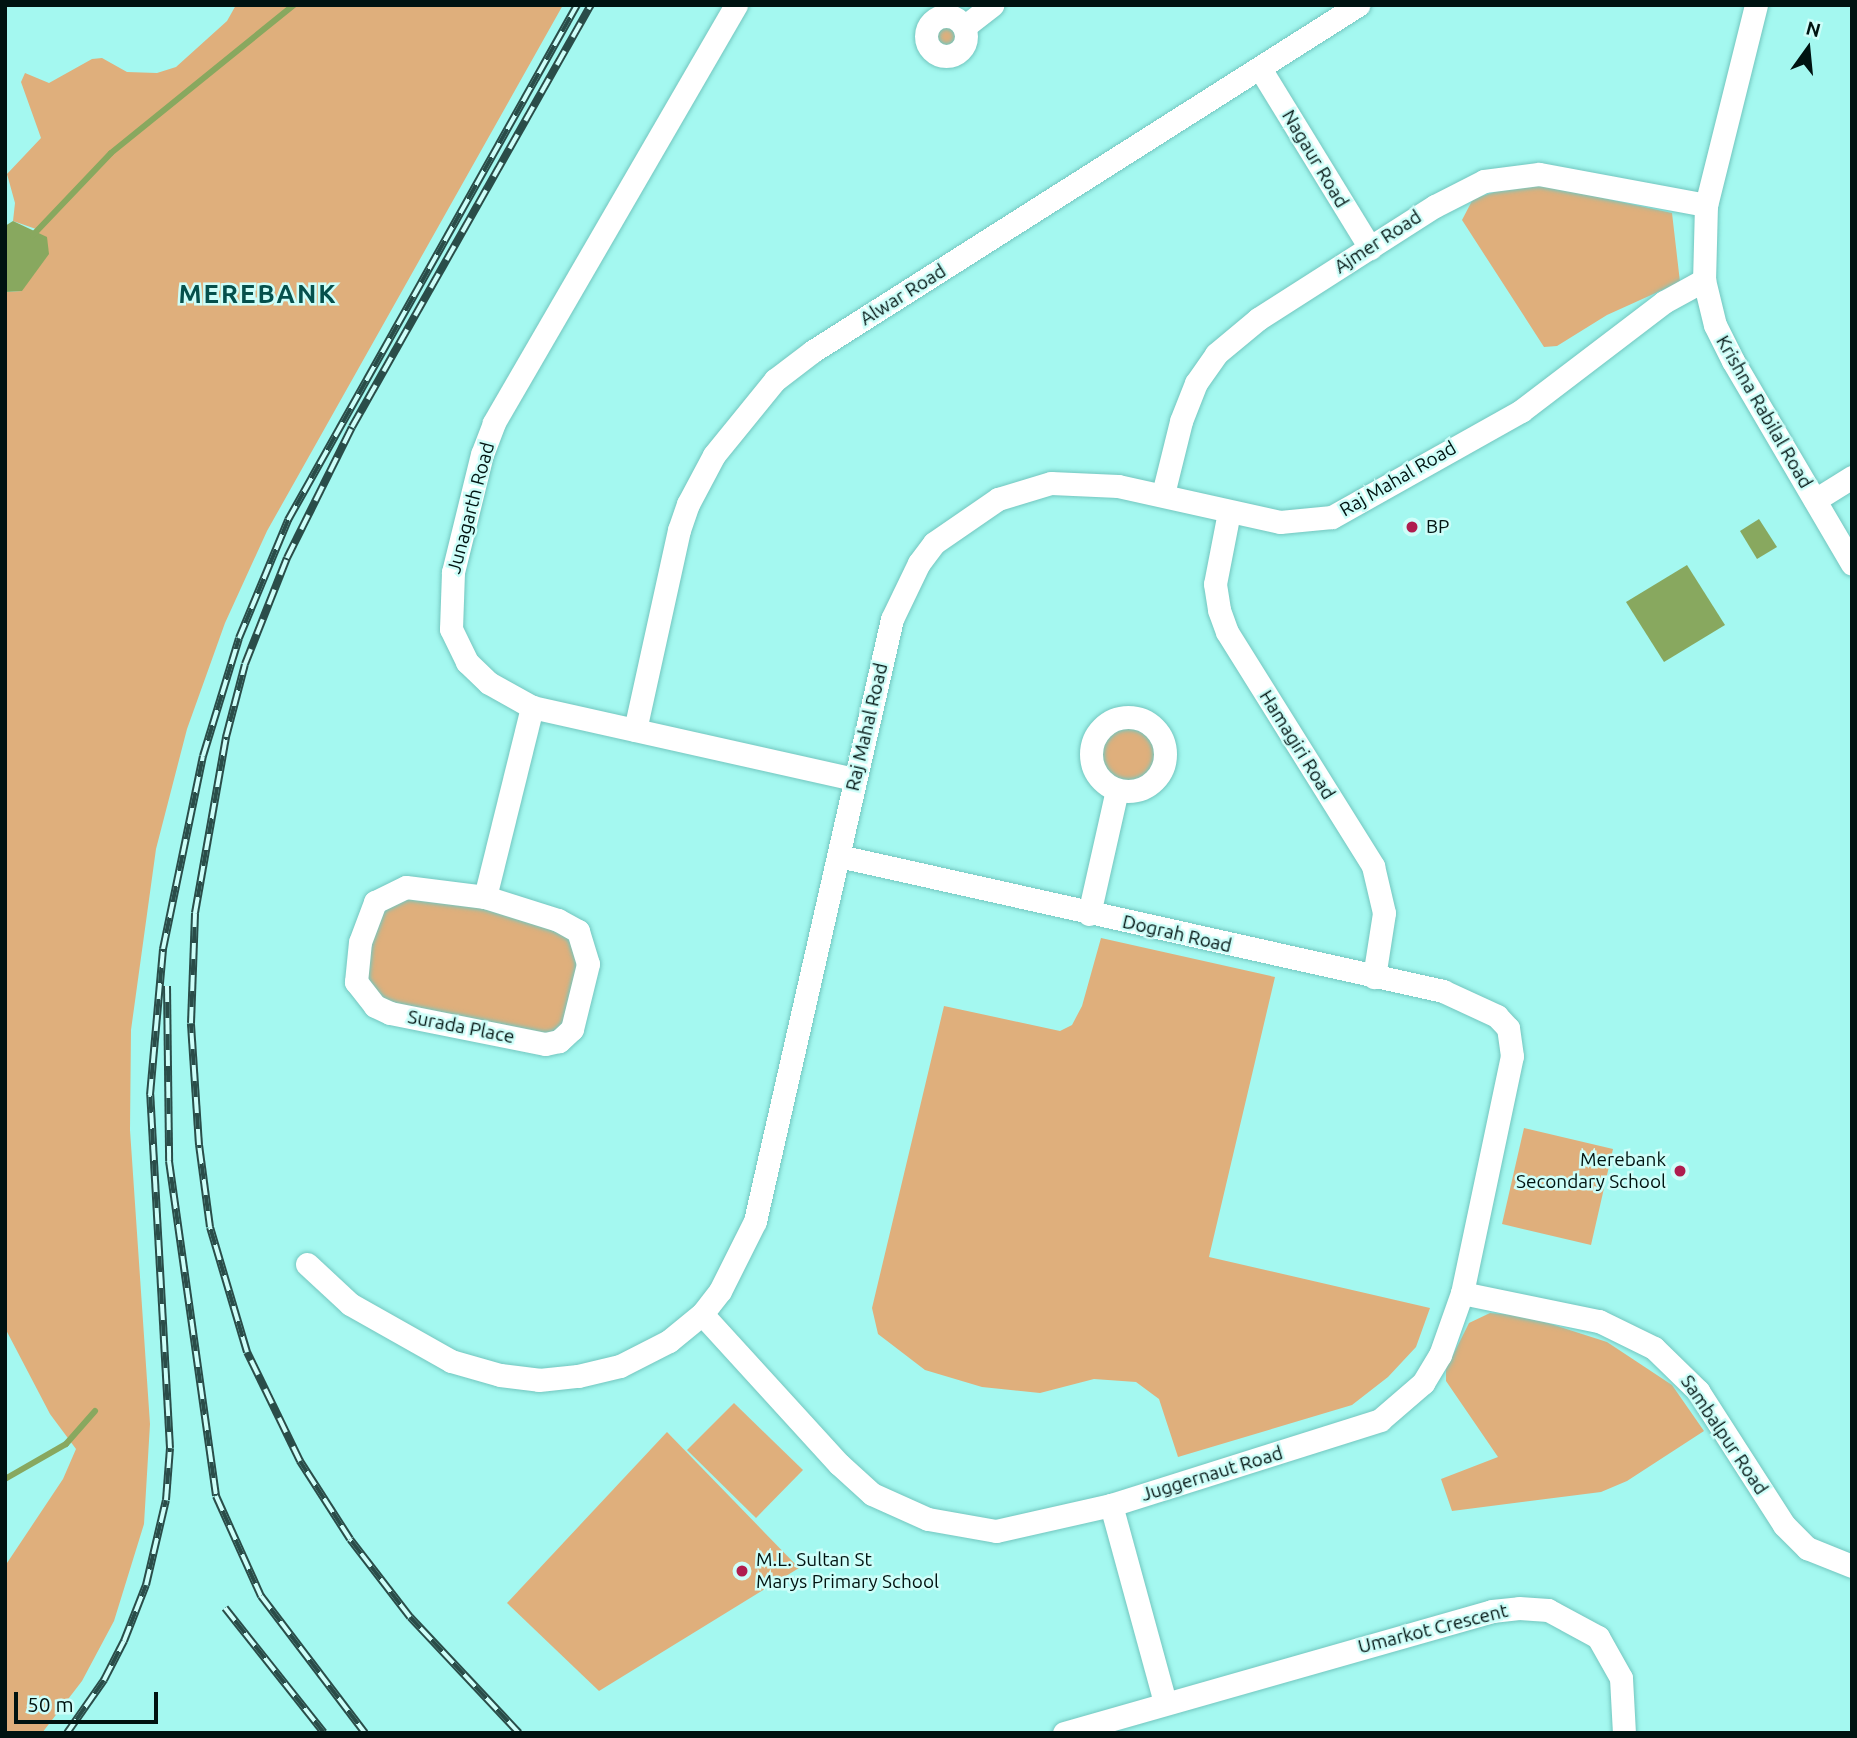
<!DOCTYPE html>
<style>
body{margin:0}
#map{position:relative;width:1857px;height:1738px;overflow:hidden;background:#a4f8f0;font-family:Ubuntu,sans-serif}
div>[style]{position:absolute}
.green>*{inset:0;background:#dfaf7c}
.round{border-radius:50%}
.water>*{inset:0;background:#88a85f}
.stream>*{height:6px;margin:-3px;padding:0 3px;transform-origin:3px;border-radius:3px;background:#88a85f}
.roads{filter:drop-shadow(0 0 2px #73c6bf) drop-shadow(0 0 2px #73c6bf)}
.street>*{height:23px;margin:-11.5px;padding:0 11.5px;transform-origin:11.5px;border-radius:11.5px;background:#fff}
.street>.ring{margin:-11.5px;padding:0;box-sizing:content-box;background:none;border:23px solid #fff;border-radius:50%}
.rail>*{height:8px;margin-top:-4px;transform-origin:0;background:repeating-linear-gradient(90deg,#cefef9 0 16px,#2a4d49 0 32px);box-sizing:border-box;border-block:2px solid #2a4d49}
.dots>*{width:19px;height:19px;translate:-50% -50%;box-sizing:border-box;border:4px solid #cefef9;border-radius:50%}
span{translate:-50% -50%;white-space:nowrap;text-align:center;line-height:1.15;-webkit-text-stroke:5px #cefef9;paint-order:stroke}
.street-label{font-size:19px;color:#001311}
.poi-label{font-size:19px;color:#001311}
.left{translate:0 -50%;text-align:left}
.right{translate:-100% -50%;text-align:right}
.district-label{font-size:26px;color:#05504c;font-weight:700;letter-spacing:2px}
.frame{position:absolute;inset:0;border:7px solid #001311;pointer-events:none}
.north{position:absolute;left:1773px;top:14px;width:70px;height:70px;-webkit-text-stroke:5px #cefef9;paint-order:stroke;rotate:15deg;font-size:19px;font-weight:700;line-height:28px;text-align:center;color:#001311}
.north::after{content:'';display:block;margin:auto;width:24px;height:32px;background:#001311;clip-path:polygon(50% 0,100% 100%,50% 72%,0 100%)}
.scale{position:absolute;left:14px;top:1692px;width:144px;height:32px;box-sizing:border-box;border:4px solid #001311;border-top:0;padding-left:9px;font-size:21px;line-height:24px;white-space:nowrap;color:#001311;-webkit-text-stroke:5px #cefef9;paint-order:stroke}
</style>
<div id="map">
<div class="green">
<i style="clip-path:polygon(236px 5px,563px 5px,267px 531px,225px 623px,187px 729px,156px 849px,131px 1030px,130px 1130px,150px 1424px,144px 1524px,114px 1621px,82px 1681px,42px 1733px,5px 1733px,5px 1566px,63px 1479px,76px 1449px,50px 1414px,5px 1328px,5px 292px,22px 291px,36px 229px,13px 221px,15px 203px,7px 174px,41px 138px,21px 82px,25px 73px,49px 83px,92px 59px,102px 58px,127px 72px,157px 73px,176px 67px,227px 21px)"></i>
<i class="round" style="left:933px;top:23px;width:26px;height:26px"></i>
<i style="clip-path:polygon(1543px 185px,1672px 213px,1680px 282px,1607px 315px,1557px 346px,1544px 347px,1462px 220px,1473px 199px,1504px 189px)"></i>
<i class="round" style="left:1096px;top:721px;width:64px;height:64px"></i>
<i style="clip-path:polygon(409px 895px,490px 907px,564px 930px,580px 953px,563px 1023px,552px 1033px,531px 1036px,397px 1007px,377px 995px,367px 985px,363px 957px,382px 908px)"></i>
<i style="clip-path:polygon(1101px 938px,1275px 977px,1209px 1257px,1430px 1308px,1416px 1347px,1388px 1377px,1352px 1405px,1178px 1457px,1159px 1399px,1136px 1382px,1094px 1379px,1040px 1393px,982px 1387px,925px 1370px,878px 1334px,872px 1308px,944px 1006px,1060px 1031px,1072px 1025px,1082px 1006px)"></i>
<i style="clip-path:polygon(1524px 1128px,1613px 1149px,1591px 1245px,1502px 1224px)"></i>
<i style="clip-path:polygon(1490px 1313px,1526px 1316px,1607px 1342px,1672px 1385px,1704px 1431px,1627px 1481px,1601px 1492px,1452px 1511px,1441px 1479px,1498px 1457px,1446px 1381px,1446px 1369px,1469px 1323px)"></i>
<i style="clip-path:polygon(734px 1403px,803px 1470px,756px 1518px,687px 1450px)"></i>
<i style="clip-path:polygon(667px 1432px,799px 1568px,599px 1691px,507px 1603px)"></i>
</div>
<div class="water">
<i style="clip-path:polygon(13px 221px,47px 237px,49px 254px,22px 291px,5px 292px,5px 226px)"></i>
<i style="clip-path:polygon(1759px 519px,1777px 547px,1757px 559px,1740px 531px)"></i>
<i style="clip-path:polygon(1687px 565px,1725px 625px,1664px 662px,1626px 602px)"></i>
</div>
<div class="stream">
<i style="left:33px;top:235px;width:113px;rotate:-46.4deg"></i>
<i style="left:111px;top:153px;width:235px;rotate:-39deg"></i>
<i style="left:5px;top:1479px;width:70px;rotate:-29.8deg"></i>
<i style="left:66px;top:1444px;width:44px;rotate:-48.7deg"></i>
</div>
<div class="roads">
<div class="street">
<i style="left:736px;top:5px;width:483px;rotate:120.1deg"></i>
<i style="left:494px;top:423px;width:33px;rotate:111deg"></i>
<i style="left:482px;top:454px;width:122px;rotate:103.8deg"></i>
<i style="left:453px;top:572px;width:57px;rotate:92deg"></i>
<i style="left:451px;top:629px;width:37px;rotate:64deg"></i>
<i style="left:467px;top:662px;width:30px;rotate:44deg"></i>
<i style="left:489px;top:683px;width:49px;rotate:29.2deg"></i>
<i style="left:532px;top:707px;width:331px;rotate:12.6deg"></i>
<i style="left:1756px;top:5px;width:206px;rotate:104deg"></i>
<i style="left:1706px;top:205px;width:75px;rotate:91.5deg"></i>
<i style="left:1704px;top:280px;width:46px;rotate:76.3deg"></i>
<i style="left:1715px;top:325px;width:40px;rotate:63.4deg"></i>
<i style="left:1733px;top:361px;width:235px;rotate:59.6deg"></i>
<i class="ring" style="left:926px;top:16px;width:17px;height:17px"></i>
<i style="left:964px;top:27px;width:36px;rotate:-38deg"></i>
<i style="left:1261px;top:70px;width:209px;rotate:58.5deg"></i>
<i style="left:1163px;top:494px;width:75px;rotate:-76.1deg"></i>
<i style="left:1181px;top:421px;width:41px;rotate:-68.5deg"></i>
<i style="left:1196px;top:383px;width:35px;rotate:-55deg"></i>
<i style="left:1216px;top:354px;width:55px;rotate:-39.8deg"></i>
<i style="left:1258px;top:319px;width:210px;rotate:-32.6deg"></i>
<i style="left:1435px;top:206px;width:55px;rotate:-27deg"></i>
<i style="left:1484px;top:181px;width:55px;rotate:-7.3deg"></i>
<i style="left:1539px;top:174px;width:170px;rotate:10.5deg"></i>
<i style="left:1815px;top:500px;width:44px;rotate:-31.9deg"></i>
<i style="left:1229px;top:512px;width:73px;rotate:101deg"></i>
<i style="left:1215px;top:584px;width:26px;rotate:81deg"></i>
<i style="left:1219px;top:610px;width:23px;rotate:70deg"></i>
<i style="left:1227px;top:632px;width:276px;rotate:58deg"></i>
<i style="left:1373px;top:866px;width:48px;rotate:76.8deg"></i>
<i style="left:1384px;top:913px;width:65px;rotate:98.9deg"></i>
<i class="ring" style="left:1091px;top:717px;width:51px;height:51px"></i>
<i style="left:635px;top:730px;width:205px;rotate:-77.6deg"></i>
<i style="left:679px;top:530px;width:28px;rotate:-71deg"></i>
<i style="left:688px;top:504px;width:55px;rotate:-62deg"></i>
<i style="left:714px;top:455px;width:97px;rotate:-50.9deg"></i>
<i style="left:775px;top:380px;width:48px;rotate:-37.3deg"></i>
<i style="left:813px;top:351px;width:646px;rotate:-32.41deg"></i>
<i style="left:406px;top:887px;width:80px;rotate:7.2deg"></i>
<i style="left:485px;top:897px;width:77px;rotate:17.5deg"></i>
<i style="left:558px;top:920px;width:23px;rotate:29deg"></i>
<i style="left:578px;top:931px;width:34px;rotate:73deg"></i>
<i style="left:588px;top:964px;width:67px;rotate:103.8deg"></i>
<i style="left:572px;top:1029px;width:18px;rotate:137deg"></i>
<i style="left:559px;top:1041px;width:14px;rotate:168deg"></i>
<i style="left:545px;top:1044px;width:158px;rotate:-168.7deg"></i>
<i style="left:390px;top:1013px;width:17px;rotate:-155deg"></i>
<i style="left:375px;top:1006px;width:31px;rotate:-128deg"></i>
<i style="left:356px;top:982px;width:40px;rotate:-84.3deg"></i>
<i style="left:360px;top:942px;width:43px;rotate:-69.4deg"></i>
<i style="left:375px;top:902px;width:34px;rotate:-26deg"></i>
<i style="left:485px;top:897px;width:196px;rotate:-76.1deg"></i>
<i style="left:1089px;top:914px;width:127px;rotate:-77.3deg"></i>
<i style="left:307px;top:1264px;width:59px;rotate:42.9deg"></i>
<i style="left:350px;top:1304px;width:116px;rotate:29.4deg"></i>
<i style="left:451px;top:1361px;width:51px;rotate:15.9deg"></i>
<i style="left:500px;top:1375px;width:39px;rotate:7deg"></i>
<i style="left:539px;top:1380px;width:39px;rotate:-6deg"></i>
<i style="left:578px;top:1376px;width:43px;rotate:-13.4deg"></i>
<i style="left:620px;top:1366px;width:55px;rotate:-27deg"></i>
<i style="left:669px;top:1341px;width:43px;rotate:-39.3deg"></i>
<i style="left:702px;top:1314px;width:29px;rotate:-52deg"></i>
<i style="left:720px;top:1291px;width:78px;rotate:-63.4deg"></i>
<i style="left:755px;top:1221px;width:617px;rotate:-77.18deg"></i>
<i style="left:892px;top:619px;width:62px;rotate:-64.3deg"></i>
<i style="left:919px;top:563px;width:25px;rotate:-53deg"></i>
<i style="left:934px;top:543px;width:78px;rotate:-34.5deg"></i>
<i style="left:998px;top:499px;width:55px;rotate:-16.8deg"></i>
<i style="left:1051px;top:483px;width:67px;rotate:2.6deg"></i>
<i style="left:1118px;top:486px;width:166px;rotate:12.5deg"></i>
<i style="left:1280px;top:522px;width:52px;rotate:-5.5deg"></i>
<i style="left:1332px;top:517px;width:217px;rotate:-29.3deg"></i>
<i style="left:1521px;top:411px;width:180px;rotate:-37.3deg"></i>
<i style="left:1664px;top:302px;width:46px;rotate:-28.8deg"></i>
<i style="left:1462px;top:1293px;width:140px;rotate:11.6deg"></i>
<i style="left:1599px;top:1321px;width:61px;rotate:26.1deg"></i>
<i style="left:1654px;top:1348px;width:62px;rotate:44.3deg"></i>
<i style="left:1698px;top:1391px;width:159px;rotate:57.3deg"></i>
<i style="left:1784px;top:1525px;width:33px;rotate:45deg"></i>
<i style="left:1807px;top:1548px;width:48px;rotate:21.8deg"></i>
<i style="left:702px;top:1314px;width:203px;rotate:47.6deg"></i>
<i style="left:839px;top:1464px;width:45px;rotate:42.3deg"></i>
<i style="left:872px;top:1494px;width:61px;rotate:24.1deg"></i>
<i style="left:928px;top:1519px;width:69px;rotate:10deg"></i>
<i style="left:996px;top:1531px;width:118px;rotate:-12.7deg"></i>
<i style="left:1111px;top:1505px;width:282px;rotate:-17.5deg"></i>
<i style="left:1380px;top:1420px;width:57px;rotate:-40.7deg"></i>
<i style="left:1423px;top:1383px;width:33px;rotate:-59deg"></i>
<i style="left:1440px;top:1355px;width:66px;rotate:-70.5deg"></i>
<i style="left:1462px;top:1293px;width:242px;rotate:-78.1deg"></i>
<i style="left:1512px;top:1056px;width:28px;rotate:-98deg"></i>
<i style="left:1508px;top:1028px;width:16px;rotate:-133deg"></i>
<i style="left:1497px;top:1016px;width:60px;rotate:-155.2deg"></i>
<i style="left:1443px;top:991px;width:619px;rotate:-167.4deg"></i>
<i style="left:1111px;top:1505px;width:205px;rotate:74.7deg"></i>
<i style="left:1064px;top:1733px;width:445px;rotate:-15.9deg"></i>
<i style="left:1492px;top:1611px;width:27px;rotate:-6deg"></i>
<i style="left:1519px;top:1608px;width:29px;rotate:4deg"></i>
<i style="left:1548px;top:1610px;width:57px;rotate:28.4deg"></i>
<i style="left:1598px;top:1637px;width:47px;rotate:60.7deg"></i>
<i style="left:1621px;top:1678px;width:55px;rotate:86.9deg"></i>
</div>
</div>
<div class="rail">
<i style="left:167px;top:986px;width:175px;rotate:89.3deg"></i>
<i style="left:169px;top:1161px;width:338px;rotate:82deg"></i>
<i style="left:216px;top:1496px;width:110px;rotate:65.8deg"></i>
<i style="left:261px;top:1596px;width:172px;rotate:52.8deg"></i>
<i style="left:225px;top:1608px;width:159px;rotate:51.6deg"></i>
<i style="left:67px;top:1733px;width:65px;rotate:-55.1deg"></i>
<i style="left:104px;top:1680px;width:44px;rotate:-62.9deg"></i>
<i style="left:124px;top:1641px;width:60px;rotate:-68.6deg"></i>
<i style="left:146px;top:1585px;width:87px;rotate:-76.8deg"></i>
<i style="left:166px;top:1500px;width:52px;rotate:-85.6deg"></i>
<i style="left:170px;top:1448px;width:354px;rotate:-93.2deg"></i>
<i style="left:150px;top:1095px;width:147px;rotate:-84.9deg"></i>
<i style="left:163px;top:949px;width:197px;rotate:-78.3deg"></i>
<i style="left:203px;top:756px;width:123px;rotate:-73deg"></i>
<i style="left:239px;top:638px;width:128px;rotate:-67.4deg"></i>
<i style="left:288px;top:520px;width:591px;rotate:-60.7deg"></i>
<i style="left:519px;top:1733px;width:159px;rotate:-133.2deg"></i>
<i style="left:410px;top:1617px;width:98px;rotate:-127.6deg"></i>
<i style="left:350px;top:1539px;width:93px;rotate:-122.7deg"></i>
<i style="left:300px;top:1461px;width:121px;rotate:-115.9deg"></i>
<i style="left:247px;top:1352px;width:130px;rotate:-106.5deg"></i>
<i style="left:210px;top:1227px;width:83px;rotate:-97.6deg"></i>
<i style="left:199px;top:1145px;width:122px;rotate:-93.8deg"></i>
<i style="left:191px;top:1023px;width:110px;rotate:-87.9deg"></i>
<i style="left:195px;top:913px;width:179px;rotate:-80deg"></i>
<i style="left:226px;top:737px;width:75px;rotate:-75.4deg"></i>
<i style="left:245px;top:664px;width:114px;rotate:-68.4deg"></i>
<i style="left:287px;top:558px;width:146px;rotate:-63.6deg"></i>
<i style="left:352px;top:427px;width:485px;rotate:-60.5deg"></i>
</div>
<div class="dots">
<i style="left:1412px;top:527px;background:#af1d4e"></i>
<i style="left:1680px;top:1171px;background:#af1d4e"></i>
<i style="left:742px;top:1571px;background:#af1d4e"></i>
</div>
<div class="street-label">
<span style="left:1315px;top:159px;rotate:59deg">Nagaur Road</span>
<span style="left:1378px;top:242px;rotate:-33deg">Ajmer Road</span>
<span style="left:903px;top:295px;rotate:-32deg">Alwar Road</span>
<span style="left:1764px;top:412px;rotate:60deg">Krishna Rabilal Road</span>
<span style="left:1398px;top:479px;rotate:-30deg">Raj Mahal Road</span>
<span style="left:471px;top:508px;rotate:-75deg">Junagarth Road</span>
<span style="left:867px;top:727px;rotate:-77deg">Raj Mahal Road</span>
<span style="left:1297px;top:745px;rotate:58deg">Hamagiri Road</span>
<span style="left:1177px;top:934px;rotate:13deg">Dograh Road</span>
<span style="left:461px;top:1027px;rotate:11deg">Surada Place</span>
<span style="left:1724px;top:1435px;rotate:56deg">Sambalpur Road</span>
<span style="left:1212px;top:1474px;rotate:-17deg">Juggernaut Road</span>
<span style="left:1433px;top:1629px;rotate:-14deg">Umarkot Crescent</span>
</div>
<div class="poi-label">
<span class="left" style="left:1426px;top:527px">BP</span>
<span class="right" style="left:1666px;top:1171px">Merebank<br>Secondary School</span>
<span class="left" style="left:756px;top:1571px">M.L. Sultan St<br>Marys Primary School</span>
</div>
<div class="district-label">
<span style="left:258px;top:294px">MEREBANK</span>
</div>
<div class="frame"></div>
<div class="north">N</div>
<div class="scale">50 m</div>
</div>
